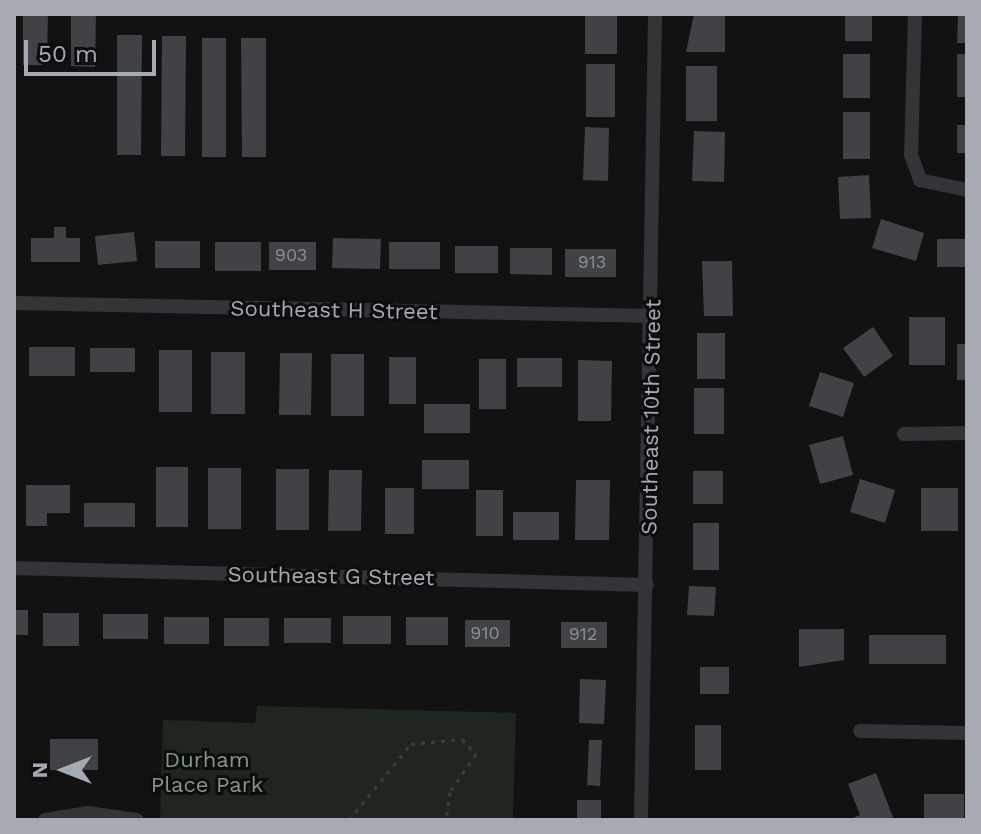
<!DOCTYPE html>
<style>
body{margin:0}
#map{position:relative;width:981px;height:834px;overflow:hidden;background:#121213;font-family:"Work Sans",sans-serif}
div>[style]{position:absolute}
.green>*{inset:0;background:#1f261f}
.building>*{inset:0;background:#414246}
.path>*{height:3px;margin-top:-1.5px;transform-origin:0;background:repeating-linear-gradient(90deg,#393b3f 0 4px,transparent 0 10px)}
.street>*{height:14px;margin:-7px;padding:0 7px;transform-origin:7px;border-radius:7px;background:#333438}
span{translate:-50% -50%;white-space:nowrap;text-align:center;line-height:1.15;-webkit-text-stroke:6px #0d0d0e;paint-order:stroke}
.number-label{font-size:18px;color:#8c9098}
.number-label span{-webkit-text-stroke-width:0}
.street-label{font-size:22px;color:#a5aab3}
.park-label{font-size:22px;color:#7e9c7d}
.frame{position:absolute;inset:0;border:16px solid #a5aab3;pointer-events:none}
.north{position:absolute;left:24px;top:730px;width:80px;height:80px;-webkit-text-stroke:6px #0d0d0e;paint-order:stroke;rotate:270deg;font-size:22px;font-weight:700;line-height:32px;text-align:center;color:#a5aab3}
.north::after{content:'';display:block;margin:auto;width:28px;height:36px;background:#a5aab3;clip-path:polygon(50% 0,100% 100%,50% 72%,0 100%)}
.scale{position:absolute;left:24px;top:40px;width:132px;height:36px;box-sizing:border-box;border:4px solid #a5aab3;border-top:0;padding-left:10px;font-size:24px;line-height:28px;white-space:nowrap;color:#a5aab3;-webkit-text-stroke:6px #0d0d0e;paint-order:stroke}
</style>
<div id="map">
<div class="green">
<i style="clip-path:polygon(257px 706px,516px 713px,513px 820px,160px 820px,163px 720px,255px 723px)"></i>
</div>
<div class="building">
<i style="clip-path:polygon(23px 14px,48px 14px,47px 65px,23px 65px)"></i>
<i style="clip-path:polygon(71px 14px,96px 14px,95px 67px,71px 66px)"></i>
<i style="clip-path:polygon(585px 14px,617px 14px,617px 54px,585px 54px)"></i>
<i style="clip-path:polygon(694px 14px,725px 14px,725px 52px,686px 52px)"></i>
<i style="clip-path:polygon(845px 14px,872px 14px,872px 41px,845px 41px)"></i>
<i style="clip-path:polygon(958px 14px,967px 14px,967px 43px,957px 43px)"></i>
<i style="clip-path:polygon(117px 35px,142px 35px,141px 155px,117px 155px)"></i>
<i style="clip-path:polygon(162px 36px,186px 36px,185px 156px,161px 156px)"></i>
<i style="clip-path:polygon(202px 38px,226px 38px,226px 157px,202px 157px)"></i>
<i style="clip-path:polygon(241px 38px,266px 38px,266px 157px,242px 157px)"></i>
<i style="clip-path:polygon(843px 54px,870px 54px,870px 98px,843px 98px)"></i>
<i style="clip-path:polygon(957px 54px,967px 54px,967px 97px,957px 97px)"></i>
<i style="clip-path:polygon(586px 64px,615px 64px,615px 117px,586px 117px)"></i>
<i style="clip-path:polygon(686px 66px,717px 66px,717px 121px,686px 121px)"></i>
<i style="clip-path:polygon(843px 112px,870px 112px,870px 159px,843px 159px)"></i>
<i style="clip-path:polygon(957px 125px,967px 125px,967px 153px,957px 153px)"></i>
<i style="clip-path:polygon(585px 127px,609px 128px,608px 181px,583px 180px)"></i>
<i style="clip-path:polygon(694px 131px,725px 132px,724px 182px,692px 181px)"></i>
<i style="clip-path:polygon(869px 175px,871px 218px,840px 219px,838px 177px)"></i>
<i style="clip-path:polygon(881px 219px,924px 233px,916px 261px,872px 248px)"></i>
<i style="clip-path:polygon(54px 227px,66px 227px,66px 238px,80px 238px,80px 262px,31px 262px,31px 238px,54px 238px)"></i>
<i style="clip-path:polygon(134px 232px,137px 261px,98px 265px,95px 236px)"></i>
<i style="clip-path:polygon(333px 238px,381px 239px,380px 269px,332px 268px)"></i>
<i style="clip-path:polygon(937px 239px,967px 239px,967px 267px,937px 267px)"></i>
<i style="clip-path:polygon(155px 241px,200px 241px,200px 268px,155px 268px)"></i>
<i style="clip-path:polygon(215px 242px,261px 242px,261px 271px,215px 271px)"></i>
<i style="clip-path:polygon(269px 242px,316px 242px,316px 270px,269px 270px)"></i>
<i style="clip-path:polygon(389px 242px,440px 242px,440px 269px,389px 269px)"></i>
<i style="clip-path:polygon(455px 246px,498px 246px,498px 273px,455px 273px)"></i>
<i style="clip-path:polygon(510px 248px,552px 248px,552px 275px,510px 274px)"></i>
<i style="clip-path:polygon(565px 249px,616px 249px,616px 277px,565px 277px)"></i>
<i style="clip-path:polygon(702px 261px,732px 261px,733px 316px,704px 316px)"></i>
<i style="clip-path:polygon(909px 317px,945px 317px,945px 365px,909px 365px)"></i>
<i style="clip-path:polygon(873px 327px,893px 356px,864px 377px,843px 348px)"></i>
<i style="clip-path:polygon(697px 333px,725px 333px,725px 379px,697px 379px)"></i>
<i style="clip-path:polygon(957px 344px,967px 344px,967px 380px,957px 380px)"></i>
<i style="clip-path:polygon(29px 347px,75px 347px,75px 376px,29px 376px)"></i>
<i style="clip-path:polygon(90px 348px,135px 348px,135px 372px,90px 372px)"></i>
<i style="clip-path:polygon(159px 350px,192px 350px,192px 412px,159px 412px)"></i>
<i style="clip-path:polygon(211px 352px,245px 352px,245px 414px,211px 414px)"></i>
<i style="clip-path:polygon(280px 353px,312px 353px,311px 415px,279px 415px)"></i>
<i style="clip-path:polygon(331px 354px,364px 354px,364px 416px,331px 416px)"></i>
<i style="clip-path:polygon(389px 357px,416px 357px,416px 404px,389px 404px)"></i>
<i style="clip-path:polygon(517px 358px,562px 358px,562px 387px,517px 387px)"></i>
<i style="clip-path:polygon(479px 359px,506px 359px,506px 409px,479px 409px)"></i>
<i style="clip-path:polygon(578px 360px,612px 361px,611px 421px,578px 421px)"></i>
<i style="clip-path:polygon(820px 372px,854px 383px,843px 417px,809px 406px)"></i>
<i style="clip-path:polygon(694px 388px,724px 388px,724px 434px,694px 434px)"></i>
<i style="clip-path:polygon(424px 404px,470px 404px,470px 433px,424px 433px)"></i>
<i style="clip-path:polygon(843px 436px,853px 475px,820px 484px,809px 445px)"></i>
<i style="clip-path:polygon(422px 460px,469px 460px,469px 489px,422px 489px)"></i>
<i style="clip-path:polygon(156px 467px,188px 467px,188px 527px,156px 527px)"></i>
<i style="clip-path:polygon(208px 468px,241px 468px,241px 529px,208px 529px)"></i>
<i style="clip-path:polygon(276px 469px,309px 469px,309px 530px,276px 530px)"></i>
<i style="clip-path:polygon(329px 470px,362px 470px,361px 531px,328px 531px)"></i>
<i style="clip-path:polygon(693px 471px,723px 471px,723px 504px,693px 504px)"></i>
<i style="clip-path:polygon(860px 479px,895px 490px,885px 523px,850px 512px)"></i>
<i style="clip-path:polygon(576px 480px,610px 480px,609px 540px,575px 540px)"></i>
<i style="clip-path:polygon(26px 485px,70px 485px,70px 513px,47px 513px,47px 526px,26px 526px)"></i>
<i style="clip-path:polygon(385px 488px,414px 488px,414px 534px,385px 534px)"></i>
<i style="clip-path:polygon(921px 488px,958px 488px,958px 531px,921px 531px)"></i>
<i style="clip-path:polygon(476px 490px,503px 490px,503px 536px,476px 536px)"></i>
<i style="clip-path:polygon(84px 503px,135px 503px,135px 527px,84px 527px)"></i>
<i style="clip-path:polygon(513px 512px,559px 512px,559px 540px,513px 540px)"></i>
<i style="clip-path:polygon(693px 523px,719px 523px,719px 570px,693px 570px)"></i>
<i style="clip-path:polygon(689px 586px,716px 587px,714px 616px,687px 615px)"></i>
<i style="clip-path:polygon(14px 610px,28px 610px,28px 635px,14px 635px)"></i>
<i style="clip-path:polygon(43px 613px,79px 613px,79px 646px,43px 646px)"></i>
<i style="clip-path:polygon(103px 614px,148px 614px,148px 639px,103px 639px)"></i>
<i style="clip-path:polygon(343px 616px,391px 616px,391px 644px,343px 644px)"></i>
<i style="clip-path:polygon(164px 617px,209px 617px,209px 644px,164px 644px)"></i>
<i style="clip-path:polygon(406px 617px,448px 617px,448px 645px,406px 645px)"></i>
<i style="clip-path:polygon(224px 618px,269px 618px,269px 646px,224px 646px)"></i>
<i style="clip-path:polygon(284px 618px,331px 618px,331px 643px,284px 643px)"></i>
<i style="clip-path:polygon(465px 620px,510px 620px,510px 647px,465px 647px)"></i>
<i style="clip-path:polygon(561px 622px,607px 622px,607px 648px,561px 648px)"></i>
<i style="clip-path:polygon(799px 629px,844px 629px,844px 660px,799px 667px)"></i>
<i style="clip-path:polygon(869px 635px,946px 635px,946px 664px,869px 664px)"></i>
<i style="clip-path:polygon(700px 667px,729px 667px,729px 694px,700px 694px)"></i>
<i style="clip-path:polygon(580px 679px,606px 680px,604px 724px,579px 723px)"></i>
<i style="clip-path:polygon(695px 725px,721px 725px,721px 770px,695px 770px)"></i>
<i style="clip-path:polygon(50px 739px,98px 739px,98px 770px,50px 770px)"></i>
<i style="clip-path:polygon(589px 740px,602px 740px,600px 786px,587px 785px)"></i>
<i style="clip-path:polygon(876px 773px,894px 820px,848px 820px,860px 815px,848px 784px)"></i>
<i style="clip-path:polygon(924px 794px,964px 794px,964px 820px,924px 820px)"></i>
<i style="clip-path:polygon(577px 800px,601px 800px,601px 820px,577px 820px)"></i>
</div>
<div class="path">
<i style="left:349px;top:820px;width:98px;rotate:-50.8deg"></i>
<i style="left:411px;top:744px;width:51px;rotate:-5.6deg"></i>
<i style="left:462px;top:739px;width:21px;rotate:47deg"></i>
<i style="left:476px;top:754px;width:46px;rotate:124.4deg"></i>
<i style="left:450px;top:792px;width:28px;rotate:98deg"></i>
</div>
<div class="street">
<i style="left:915px;top:14px;width:141px;rotate:91.6deg"></i>
<i style="left:911px;top:155px;width:27px;rotate:70deg"></i>
<i style="left:920px;top:180px;width:48px;rotate:12deg"></i>
<i style="left:14px;top:303px;width:640px;rotate:1.16deg"></i>
<i style="left:904px;top:434px;width:63px;rotate:-0.9deg"></i>
<i style="left:14px;top:568px;width:633px;rotate:1.54deg"></i>
<i style="left:860px;top:731px;width:107px;rotate:1.1deg"></i>
<i style="left:45px;top:820px;width:44px;rotate:-9.2deg"></i>
<i style="left:88px;top:813px;width:49px;rotate:8.1deg"></i>
<i style="left:641px;top:820px;width:806px;rotate:-89deg"></i>
</div>
<div class="number-label">
<span style="left:291px;top:255px">903</span>
<span style="left:592px;top:262px">913</span>
<span style="left:485px;top:633px">910</span>
<span style="left:583px;top:634px">912</span>
</div>
<div class="street-label">
<span style="left:334px;top:310px;rotate:1deg">Southeast H Street</span>
<span style="left:651px;top:417px;rotate:-89deg">Southeast 10th Street</span>
<span style="left:331px;top:576px;rotate:1deg">Southeast G Street</span>
</div>
<div class="park-label">
<span style="left:207px;top:772px">Durham<br>Place Park</span>
</div>
<div class="frame"></div>
<div class="north">N</div>
<div class="scale">50 m</div>
</div>
